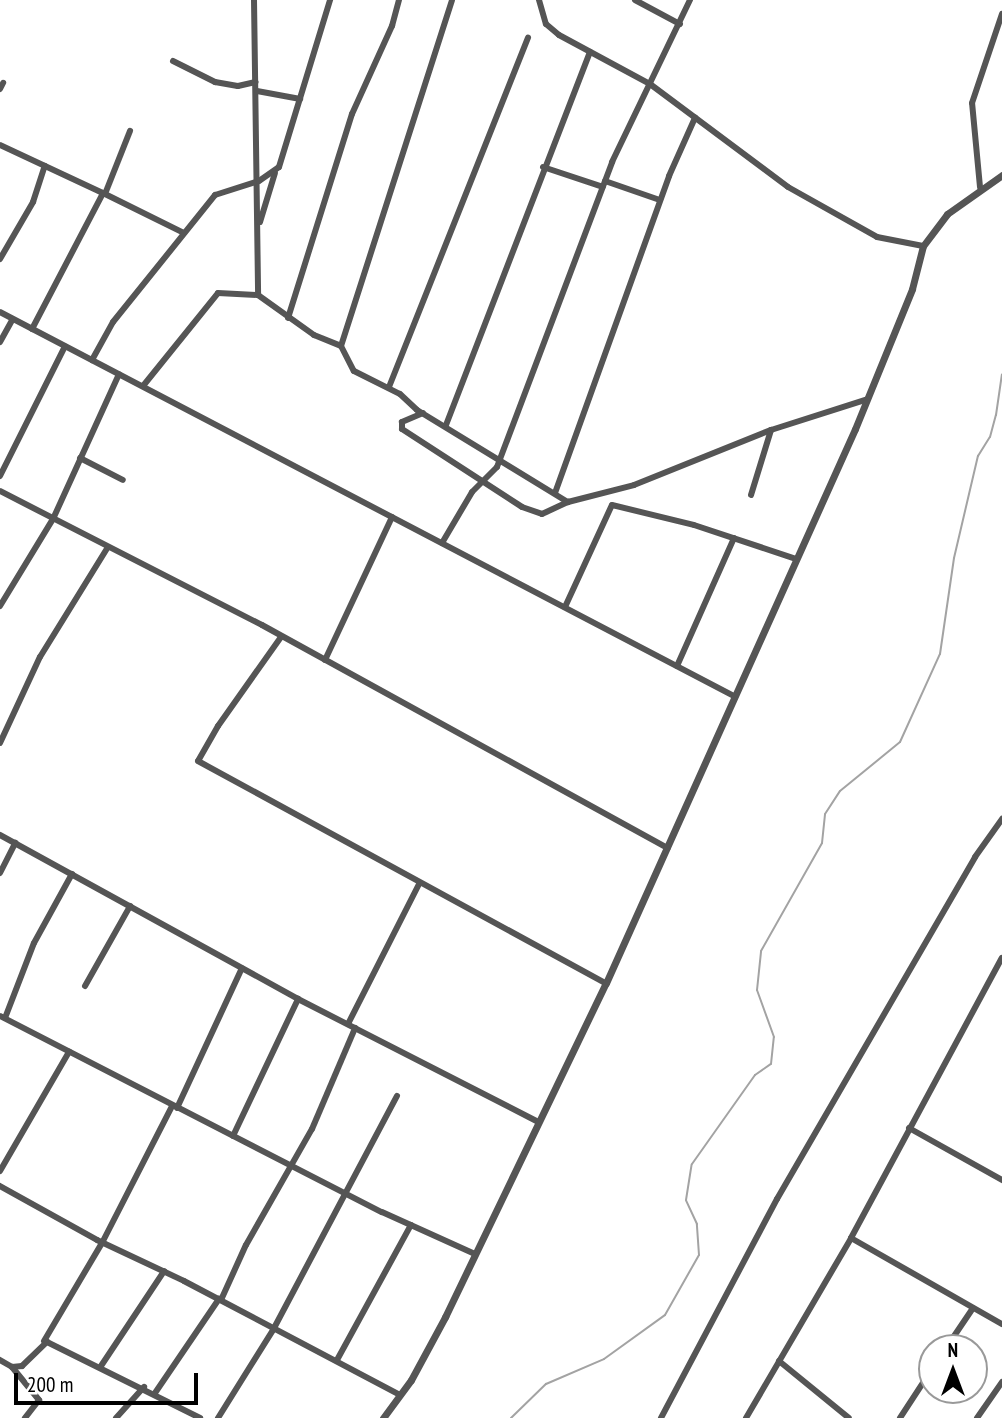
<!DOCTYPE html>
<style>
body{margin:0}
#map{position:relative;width:1002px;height:1418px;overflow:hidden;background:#fff;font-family:"PT Sans Narrow",sans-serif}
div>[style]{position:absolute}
.stream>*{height:2px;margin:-1px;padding:0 1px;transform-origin:1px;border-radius:1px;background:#a3a3a3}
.minor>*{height:6px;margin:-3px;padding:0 3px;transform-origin:3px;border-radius:3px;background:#555}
.tertiary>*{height:7px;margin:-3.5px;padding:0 3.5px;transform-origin:3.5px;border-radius:3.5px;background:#555}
span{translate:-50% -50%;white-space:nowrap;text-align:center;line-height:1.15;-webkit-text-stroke:7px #fff;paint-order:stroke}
.north{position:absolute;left:918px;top:1334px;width:70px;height:70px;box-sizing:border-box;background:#fff;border:2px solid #999;border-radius:50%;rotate:0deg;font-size:19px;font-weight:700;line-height:28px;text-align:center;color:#000}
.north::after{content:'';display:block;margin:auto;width:24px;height:32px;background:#000;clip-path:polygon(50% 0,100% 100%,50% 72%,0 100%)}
.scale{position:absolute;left:14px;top:1373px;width:184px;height:32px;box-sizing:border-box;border:4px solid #000;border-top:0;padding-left:9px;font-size:21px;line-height:24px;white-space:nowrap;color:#000;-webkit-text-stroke:5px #fff;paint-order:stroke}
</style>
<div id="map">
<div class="stream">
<i style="left:511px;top:1418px;width:49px;rotate:-44.2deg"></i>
<i style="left:546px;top:1384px;width:63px;rotate:-23.3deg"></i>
<i style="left:604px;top:1359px;width:75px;rotate:-35.8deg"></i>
<i style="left:665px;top:1315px;width:69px;rotate:-60.5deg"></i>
<i style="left:699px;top:1255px;width:31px;rotate:-94deg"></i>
<i style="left:697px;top:1224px;width:26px;rotate:-115deg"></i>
<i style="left:686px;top:1200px;width:36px;rotate:-81deg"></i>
<i style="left:692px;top:1164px;width:109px;rotate:-54.7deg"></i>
<i style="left:755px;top:1075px;width:19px;rotate:-35deg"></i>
<i style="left:771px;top:1064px;width:27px;rotate:-84deg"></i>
<i style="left:774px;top:1037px;width:50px;rotate:-109.9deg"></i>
<i style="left:757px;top:990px;width:39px;rotate:-84deg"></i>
<i style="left:761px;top:951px;width:124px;rotate:-60.5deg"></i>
<i style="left:822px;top:843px;width:29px;rotate:-84deg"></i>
<i style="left:825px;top:814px;width:27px;rotate:-57deg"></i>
<i style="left:840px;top:791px;width:77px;rotate:-39.2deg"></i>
<i style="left:900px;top:742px;width:97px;rotate:-65.6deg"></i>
<i style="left:940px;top:654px;width:97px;rotate:-81.7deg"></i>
<i style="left:954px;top:558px;width:105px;rotate:-76.8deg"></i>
<i style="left:978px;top:456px;width:22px;rotate:-58deg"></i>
<i style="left:990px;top:437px;width:23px;rotate:-75deg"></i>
<i style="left:996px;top:415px;width:41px;rotate:-81.7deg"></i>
</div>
<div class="minor">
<i style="left:254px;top:0;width:295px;rotate:89.2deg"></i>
<i style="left:539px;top:0;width:25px;rotate:74deg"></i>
<i style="left:546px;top:24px;width:17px;rotate:40deg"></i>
<i style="left:559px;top:35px;width:103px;rotate:28.3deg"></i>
<i style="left:650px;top:84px;width:172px;rotate:36.7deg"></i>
<i style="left:788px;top:187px;width:102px;rotate:29.3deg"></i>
<i style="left:877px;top:237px;width:47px;rotate:11.1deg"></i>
<i style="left:635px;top:0;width:51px;rotate:28.1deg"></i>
<i style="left:173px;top:61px;width:47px;rotate:26.6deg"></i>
<i style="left:215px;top:82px;width:23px;rotate:10deg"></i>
<i style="left:238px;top:86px;width:18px;rotate:-13deg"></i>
<i style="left:0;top:89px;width:7px;rotate:-63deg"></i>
<i style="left:257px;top:91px;width:44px;rotate:10.5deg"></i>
<i style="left:0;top:145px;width:114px;rotate:25deg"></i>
<i style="left:543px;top:167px;width:63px;rotate:18.4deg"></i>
<i style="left:605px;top:181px;width:58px;rotate:19.1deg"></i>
<i style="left:980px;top:187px;width:84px;rotate:-95.4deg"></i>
<i style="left:972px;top:103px;width:94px;rotate:-71.4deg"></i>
<i style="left:105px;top:194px;width:68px;rotate:-68.4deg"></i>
<i style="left:260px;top:222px;width:51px;rotate:-73deg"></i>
<i style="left:0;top:259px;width:66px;rotate:-59.9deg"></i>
<i style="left:33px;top:202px;width:38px;rotate:-72deg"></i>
<i style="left:0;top:312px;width:828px;rotate:27.62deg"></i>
<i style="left:288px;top:318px;width:214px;rotate:-72.6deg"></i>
<i style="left:352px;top:114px;width:97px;rotate:-65.6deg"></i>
<i style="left:392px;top:26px;width:27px;rotate:-75deg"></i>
<i style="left:32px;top:329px;width:153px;rotate:-62.4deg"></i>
<i style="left:103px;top:193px;width:90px;rotate:26.3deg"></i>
<i style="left:0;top:342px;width:26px;rotate:-61deg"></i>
<i style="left:341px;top:346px;width:363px;rotate:-72.2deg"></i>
<i style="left:92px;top:360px;width:43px;rotate:-61.1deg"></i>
<i style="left:113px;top:322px;width:163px;rotate:-51.2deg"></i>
<i style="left:215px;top:195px;width:46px;rotate:-17.7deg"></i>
<i style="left:259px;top:181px;width:24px;rotate:-35deg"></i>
<i style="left:279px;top:167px;width:175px;rotate:-73deg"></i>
<i style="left:143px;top:386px;width:119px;rotate:-51.1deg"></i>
<i style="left:218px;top:293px;width:40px;rotate:2.9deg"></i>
<i style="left:258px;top:295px;width:69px;rotate:35.5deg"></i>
<i style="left:314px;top:335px;width:29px;rotate:22deg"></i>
<i style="left:341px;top:346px;width:28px;rotate:63deg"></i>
<i style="left:354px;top:371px;width:51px;rotate:26.6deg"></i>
<i style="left:400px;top:394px;width:23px;rotate:43deg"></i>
<i style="left:417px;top:410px;width:177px;rotate:31.4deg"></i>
<i style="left:568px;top:502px;width:68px;rotate:-14.4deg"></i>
<i style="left:634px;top:485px;width:148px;rotate:-21.9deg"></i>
<i style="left:771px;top:430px;width:99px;rotate:-17.7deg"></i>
<i style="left:389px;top:387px;width:376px;rotate:-68.3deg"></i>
<i style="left:423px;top:413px;width:23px;rotate:157deg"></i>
<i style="left:402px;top:422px;width:7px;rotate:90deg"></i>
<i style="left:402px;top:429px;width:143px;rotate:33deg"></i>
<i style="left:522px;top:507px;width:21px;rotate:19deg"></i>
<i style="left:542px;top:514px;width:29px;rotate:-25deg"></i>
<i style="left:446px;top:425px;width:400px;rotate:-68.9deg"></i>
<i style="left:80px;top:458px;width:48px;rotate:27.1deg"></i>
<i style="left:0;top:476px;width:145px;rotate:-63.4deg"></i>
<i style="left:0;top:491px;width:294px;rotate:27.1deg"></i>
<i style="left:262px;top:625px;width:463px;rotate:28.8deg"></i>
<i style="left:555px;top:493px;width:337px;rotate:-70.2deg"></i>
<i style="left:669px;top:176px;width:64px;rotate:-65.9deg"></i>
<i style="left:751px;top:495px;width:68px;rotate:-72.9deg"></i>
<i style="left:442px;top:543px;width:59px;rotate:-59.5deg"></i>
<i style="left:472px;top:492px;width:35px;rotate:-45deg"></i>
<i style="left:497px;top:467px;width:326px;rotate:-69.3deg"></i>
<i style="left:612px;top:162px;width:180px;rotate:-64.3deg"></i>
<i style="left:0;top:606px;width:102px;rotate:-58.7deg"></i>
<i style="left:53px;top:519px;width:159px;rotate:-65.5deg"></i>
<i style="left:565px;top:607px;width:112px;rotate:-65.3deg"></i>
<i style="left:612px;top:505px;width:84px;rotate:13.7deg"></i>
<i style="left:694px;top:525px;width:108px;rotate:18.4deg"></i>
<i style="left:281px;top:637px;width:109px;rotate:125.3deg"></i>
<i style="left:218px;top:726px;width:40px;rotate:119.7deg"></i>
<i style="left:198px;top:761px;width:464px;rotate:28.6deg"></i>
<i style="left:325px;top:660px;width:158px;rotate:-64.9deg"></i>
<i style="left:677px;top:666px;width:140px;rotate:-66deg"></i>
<i style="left:0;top:743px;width:95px;rotate:-65.1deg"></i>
<i style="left:40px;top:657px;width:129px;rotate:-58.3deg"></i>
<i style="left:0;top:835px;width:340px;rotate:28.8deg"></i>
<i style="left:298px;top:999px;width:270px;rotate:27.1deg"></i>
<i style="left:0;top:873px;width:34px;rotate:-63deg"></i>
<i style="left:85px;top:986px;width:92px;rotate:-60.6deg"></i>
<i style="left:0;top:1016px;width:429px;rotate:27.2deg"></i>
<i style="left:382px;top:1212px;width:102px;rotate:24.3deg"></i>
<i style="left:5px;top:1018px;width:80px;rotate:-68.9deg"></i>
<i style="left:34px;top:943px;width:79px;rotate:-61.2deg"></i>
<i style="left:348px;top:1024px;width:157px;rotate:-63.1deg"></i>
<i style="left:177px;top:1108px;width:154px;rotate:-65.1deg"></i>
<i style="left:909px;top:1128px;width:107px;rotate:29.2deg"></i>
<i style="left:233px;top:1136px;width:152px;rotate:-64.6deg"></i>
<i style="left:0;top:1171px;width:138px;rotate:-59.9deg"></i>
<i style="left:0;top:1186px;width:111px;rotate:29.1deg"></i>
<i style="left:97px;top:1240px;width:96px;rotate:25.2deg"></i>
<i style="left:184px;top:1281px;width:244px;rotate:27.8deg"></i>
<i style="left:851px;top:1238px;width:174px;rotate:29.7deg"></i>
<i style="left:221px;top:1300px;width:60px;rotate:-65.6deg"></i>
<i style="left:246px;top:1245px;width:133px;rotate:-60.4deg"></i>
<i style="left:312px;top:1129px;width:110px;rotate:-66.9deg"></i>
<i style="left:44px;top:1341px;width:114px;rotate:-59.4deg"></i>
<i style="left:102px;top:1243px;width:154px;rotate:-62.9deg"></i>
<i style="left:946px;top:1348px;width:48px;rotate:-56deg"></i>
<i style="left:0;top:1360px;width:14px;rotate:30deg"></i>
<i style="left:12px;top:1367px;width:10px;rotate:-6deg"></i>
<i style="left:22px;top:1366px;width:35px;rotate:-44deg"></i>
<i style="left:47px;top:1342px;width:171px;rotate:26.4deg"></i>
<i style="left:337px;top:1360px;width:154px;rotate:-61.3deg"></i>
<i style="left:779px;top:1361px;width:90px;rotate:39.2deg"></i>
<i style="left:101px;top:1366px;width:114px;rotate:-56.4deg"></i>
<i style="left:12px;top:1367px;width:43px;rotate:50.7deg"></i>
<i style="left:39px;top:1400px;width:23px;rotate:128deg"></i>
<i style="left:155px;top:1393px;width:114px;rotate:-55.8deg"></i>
<i style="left:116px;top:1418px;width:42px;rotate:-47.9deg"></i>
<i style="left:218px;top:1418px;width:104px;rotate:-58deg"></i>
<i style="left:273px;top:1330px;width:265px;rotate:-62.1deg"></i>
<i style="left:661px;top:1418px;width:248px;rotate:-62.1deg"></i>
<i style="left:777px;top:1199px;width:395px;rotate:-59.9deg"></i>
<i style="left:975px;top:857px;width:47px;rotate:-54.6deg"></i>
<i style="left:746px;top:1418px;width:208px;rotate:-59.7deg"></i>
<i style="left:851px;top:1238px;width:318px;rotate:-61.7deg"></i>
<i style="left:900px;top:1418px;width:59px;rotate:-56.9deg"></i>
<i style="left:977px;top:1418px;width:44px;rotate:-55.2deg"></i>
</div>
<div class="tertiary">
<i style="left:383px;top:1418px;width:47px;rotate:-53.6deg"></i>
<i style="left:411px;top:1380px;width:72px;rotate:-61.6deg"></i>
<i style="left:445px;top:1317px;width:371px;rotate:-64.3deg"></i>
<i style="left:606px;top:983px;width:607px;rotate:-65.8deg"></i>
<i style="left:855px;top:429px;width:151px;rotate:-67.8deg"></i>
<i style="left:912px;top:289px;width:44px;rotate:-75.7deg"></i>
<i style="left:923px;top:246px;width:40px;rotate:-53deg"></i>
<i style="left:947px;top:214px;width:67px;rotate:-35.3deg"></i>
</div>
<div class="north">N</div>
<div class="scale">200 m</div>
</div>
